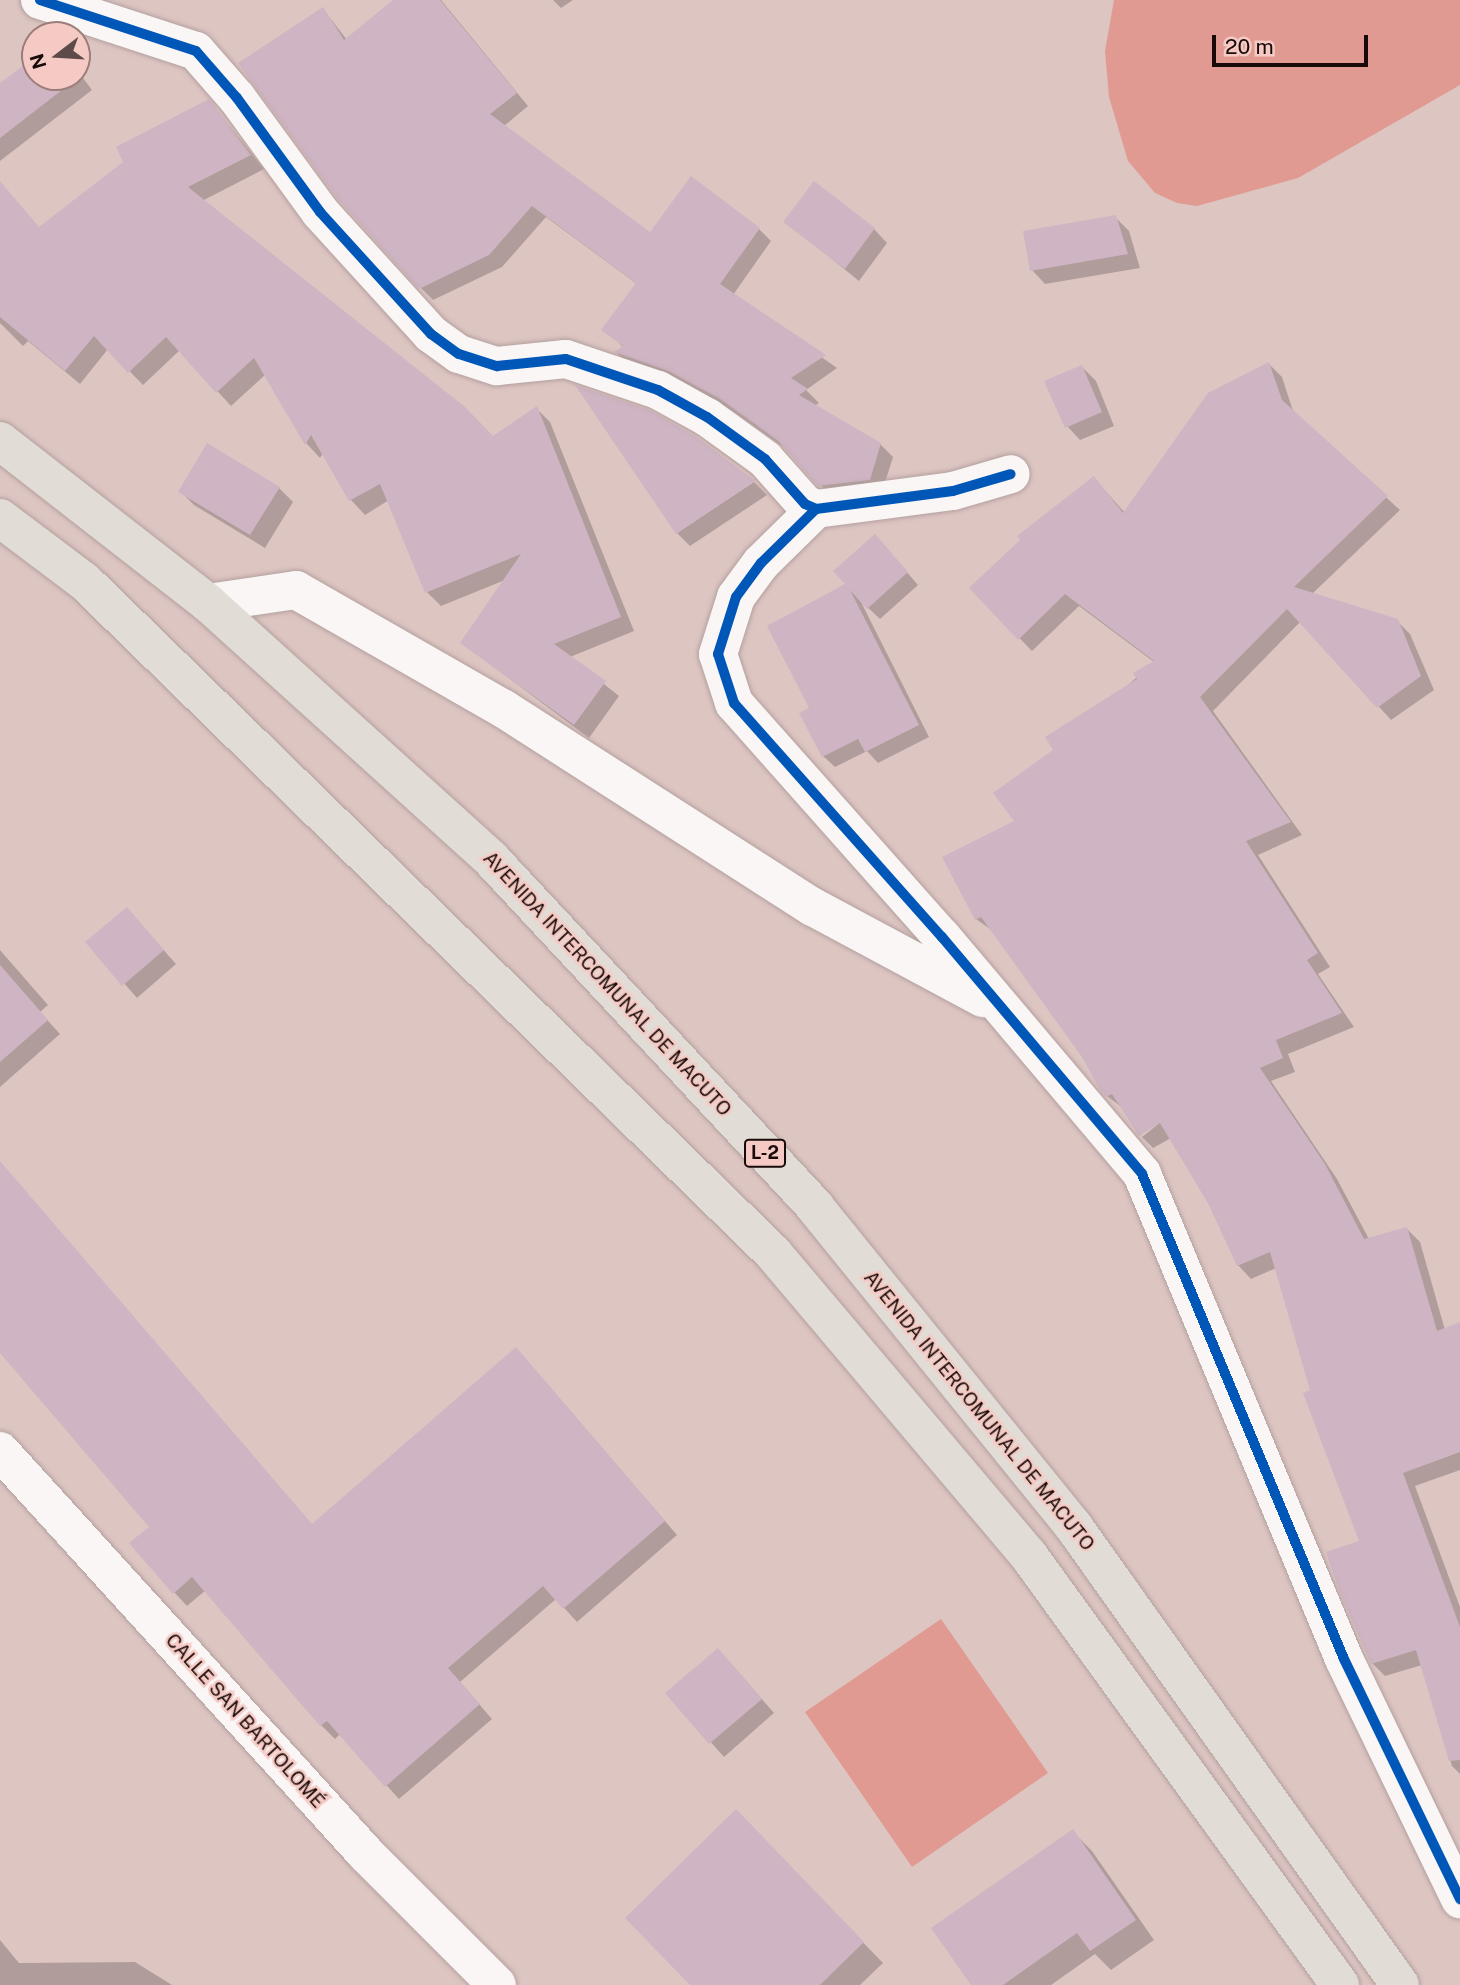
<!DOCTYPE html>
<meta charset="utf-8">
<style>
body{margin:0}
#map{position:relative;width:1460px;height:1985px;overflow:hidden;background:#ddc5c2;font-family:"Public Sans",sans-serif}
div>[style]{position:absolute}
.green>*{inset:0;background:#e09a92}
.shadow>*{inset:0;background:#0003}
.building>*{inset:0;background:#cfb4c3}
.roads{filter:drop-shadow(0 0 2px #b3a09e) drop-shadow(0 0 2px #b3a09e)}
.minor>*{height:38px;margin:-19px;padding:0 19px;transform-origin:19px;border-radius:19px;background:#faf6f6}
.major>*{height:38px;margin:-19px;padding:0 19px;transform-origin:19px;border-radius:19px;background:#e2dcd6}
.cycleway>*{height:10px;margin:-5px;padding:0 5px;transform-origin:5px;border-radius:5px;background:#0057b8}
span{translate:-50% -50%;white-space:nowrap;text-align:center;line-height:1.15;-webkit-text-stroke:5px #f5cac4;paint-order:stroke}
.shield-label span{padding:2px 5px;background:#f5cac4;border:2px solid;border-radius:5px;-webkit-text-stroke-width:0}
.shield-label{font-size:18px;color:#180a08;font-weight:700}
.street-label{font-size:19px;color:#180a08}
.north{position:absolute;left:21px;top:21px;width:70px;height:70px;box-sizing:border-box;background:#f5cac4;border:2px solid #9d7d79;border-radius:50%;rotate:253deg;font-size:19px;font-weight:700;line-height:28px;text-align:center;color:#180a08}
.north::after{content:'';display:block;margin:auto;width:24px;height:32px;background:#5d4b49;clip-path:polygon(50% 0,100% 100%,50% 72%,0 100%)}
.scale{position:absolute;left:1212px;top:35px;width:156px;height:32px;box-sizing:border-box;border:4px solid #180a08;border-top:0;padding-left:9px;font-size:21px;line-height:24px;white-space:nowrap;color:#180a08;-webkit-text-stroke:5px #f5cac4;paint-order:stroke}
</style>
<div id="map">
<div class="green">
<i style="clip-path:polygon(1114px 0,1460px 0,1460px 85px,1298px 178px,1197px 206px,1177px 203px,1155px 193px,1128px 161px,1109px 97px,1105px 51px)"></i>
<i style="clip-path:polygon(941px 1619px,1048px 1773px,912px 1867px,805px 1712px)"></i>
</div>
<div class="shadow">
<i style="clip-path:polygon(396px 0,441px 0,528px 106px,504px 126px,650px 235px,759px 229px,771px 241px,733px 295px,837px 368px,806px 390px,819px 403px,814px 406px,880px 444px,893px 457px,882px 492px,833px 498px,789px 451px,734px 412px,683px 383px,628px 364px,616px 352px,623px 347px,604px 329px,637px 284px,546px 217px,502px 267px,433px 300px,420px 287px,323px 9px,347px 40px)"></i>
<i style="clip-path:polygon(553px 0,573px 0,561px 8px)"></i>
<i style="clip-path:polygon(35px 59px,35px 77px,77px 77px,77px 70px,92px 90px,0 161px,0 85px)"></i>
<i style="clip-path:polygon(209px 101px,264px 169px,202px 201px,493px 438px,536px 408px,550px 422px,634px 631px,570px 657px,619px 696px,589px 738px,462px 643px,505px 580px,441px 606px,427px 592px,389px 500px,365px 515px,351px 500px,323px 453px,320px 458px,307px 444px,266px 374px,231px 406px,180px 350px,143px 385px,108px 349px,80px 384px,28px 341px,23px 346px,0 323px,0 209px,40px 228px)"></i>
<i style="clip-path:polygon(1115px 217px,1129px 231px,1140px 268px,1045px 284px,1032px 270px)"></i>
<i style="clip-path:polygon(785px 221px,874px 229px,887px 243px,859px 281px)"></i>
<i style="clip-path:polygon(1269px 364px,1282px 377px,1294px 414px,1400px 510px,1312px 594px,1397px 621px,1410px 634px,1434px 690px,1391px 720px,1301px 621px,1213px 711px,1302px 835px,1258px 855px,1330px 967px,1318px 974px,1354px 1027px,1288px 1054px,1295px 1072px,1271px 1081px,1337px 1179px,1369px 1239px,1407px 1229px,1420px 1242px,1445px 1330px,1460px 1326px,1460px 1470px,1415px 1486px,1460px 1607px,1460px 1774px,1452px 1766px,1422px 1665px,1385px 1676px,1372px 1663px,1361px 1542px,1276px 1268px,1251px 1279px,1238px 1265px,1211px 1204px,1171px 1138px,1153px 1148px,1142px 1137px,1167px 1117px,1140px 1135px,1123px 1108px,1107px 1096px,1084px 1056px,993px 931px,976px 919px,1016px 821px,1055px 750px,1154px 662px,1079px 606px,1032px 651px,971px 588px,1094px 478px,1125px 513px)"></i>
<i style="clip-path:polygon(1082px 367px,1096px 381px,1114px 426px,1080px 440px,1067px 426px)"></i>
<i style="clip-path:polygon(754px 482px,767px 495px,690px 546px,677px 533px)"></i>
<i style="clip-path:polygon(279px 488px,293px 502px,265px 548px,194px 505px,181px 492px)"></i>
<i style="clip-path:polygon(886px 548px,918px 585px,880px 619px,860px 600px,929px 737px,878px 763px,867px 751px,835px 767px,823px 756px,811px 709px,847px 584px)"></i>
<i style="clip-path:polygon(127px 909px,176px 964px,137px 998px,88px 942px)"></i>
<i style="clip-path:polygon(0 950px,48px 1005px,40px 1012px,60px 1034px,0 1087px)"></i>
<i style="clip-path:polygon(0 1188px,313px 1526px,529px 1363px,677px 1535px,577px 1622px,556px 1599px,460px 1682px,492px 1719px,399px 1799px,340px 1734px,335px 1739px,321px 1725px,206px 1590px,187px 1606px,174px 1592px,151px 1527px,0 1351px)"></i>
<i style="clip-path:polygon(731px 1664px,774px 1713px,724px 1757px,668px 1694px)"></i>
<i style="clip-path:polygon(1072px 1831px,1092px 1851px,1154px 1940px,1111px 1970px,1095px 1954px,1051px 1985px,973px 1985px)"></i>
<i style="clip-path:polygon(756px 1832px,883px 1963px,860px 1985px,693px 1985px)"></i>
<i style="clip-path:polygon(0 1940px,19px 1963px,135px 1962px,172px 1985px,0 1985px)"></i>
</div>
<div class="building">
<i style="clip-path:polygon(393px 0,440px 0,517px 93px,490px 114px,650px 232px,691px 176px,760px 228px,720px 284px,826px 355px,791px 378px,808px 389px,799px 395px,881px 443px,870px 480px,818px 486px,778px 441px,720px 399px,668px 371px,614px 352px,623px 346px,601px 330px,636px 283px,532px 206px,489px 255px,419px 289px,337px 198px,238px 63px,323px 7px,344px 40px)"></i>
<i style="clip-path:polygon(35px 57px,35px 77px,77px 77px,77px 72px,80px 76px,0 138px,0 83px)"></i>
<i style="clip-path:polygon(209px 99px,251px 155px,188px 187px,465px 407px,493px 436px,537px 406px,621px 617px,554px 644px,606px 681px,574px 725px,460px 643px,521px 554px,425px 593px,380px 484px,349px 501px,311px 435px,305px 445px,254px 358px,216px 393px,166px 337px,128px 373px,94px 336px,65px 371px,0 317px,0 181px,39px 227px,123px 162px,116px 147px)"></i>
<i style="clip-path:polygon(814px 181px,875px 228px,845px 269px,783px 222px)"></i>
<i style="clip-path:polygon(1116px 215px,1128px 254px,1030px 271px,1023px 231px)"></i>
<i style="clip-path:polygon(1269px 362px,1282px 400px,1388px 496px,1294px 587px,1398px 619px,1421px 676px,1377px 708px,1287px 609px,1200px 697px,1291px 822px,1246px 841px,1318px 953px,1307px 960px,1342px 1013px,1276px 1040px,1283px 1058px,1260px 1068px,1325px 1164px,1364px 1239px,1407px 1227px,1437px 1331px,1460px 1322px,1460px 1452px,1403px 1473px,1460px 1627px,1460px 1760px,1449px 1761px,1416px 1650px,1371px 1664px,1340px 1592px,1326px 1552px,1359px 1541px,1303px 1393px,1310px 1390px,1270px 1252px,1237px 1266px,1209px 1205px,1160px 1123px,1139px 1136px,1112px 1094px,1106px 1097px,1100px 1090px,1082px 1057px,981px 917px,975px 920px,942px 857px,1014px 821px,993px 793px,1053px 750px,1045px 737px,1137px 679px,1133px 673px,1154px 661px,1065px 594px,1018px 640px,969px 588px,1020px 540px,1017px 536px,1094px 476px,1123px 513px,1208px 393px)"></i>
<i style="clip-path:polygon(1082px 365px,1102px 412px,1065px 428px,1044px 381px)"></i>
<i style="clip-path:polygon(575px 385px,649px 410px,695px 436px,755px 481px,676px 534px)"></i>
<i style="clip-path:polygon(207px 443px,280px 487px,250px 535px,178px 492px)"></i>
<i style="clip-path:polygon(875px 534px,908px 572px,867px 609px,850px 590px,919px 725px,865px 752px,858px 739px,822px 757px,799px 713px,809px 708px,767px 626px,845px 584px,833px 571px)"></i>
<i style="clip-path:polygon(127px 907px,164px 950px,122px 986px,85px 942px)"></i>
<i style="clip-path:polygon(0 965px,48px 1020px,0 1062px)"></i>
<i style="clip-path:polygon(0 1161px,312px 1524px,516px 1347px,665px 1521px,563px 1609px,543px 1586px,448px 1668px,480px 1704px,385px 1787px,327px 1721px,320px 1726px,192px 1577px,173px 1594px,129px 1543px,149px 1527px,0 1353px)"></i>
<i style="clip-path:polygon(718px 1648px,762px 1699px,709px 1744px,665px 1693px)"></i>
<i style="clip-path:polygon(736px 1809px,864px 1942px,820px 1985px,690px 1985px,625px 1918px)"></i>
<i style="clip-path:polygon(1073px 1829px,1136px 1920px,1090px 1951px,1077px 1933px,1003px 1985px,971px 1985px,931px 1928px)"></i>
</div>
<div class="roads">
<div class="minor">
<i style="left:40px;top:0;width:164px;rotate:18.1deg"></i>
<i style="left:196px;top:51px;width:62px;rotate:48.9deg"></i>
<i style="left:237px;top:98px;width:141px;rotate:53.9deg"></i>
<i style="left:320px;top:212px;width:165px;rotate:47.7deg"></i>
<i style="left:431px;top:334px;width:34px;rotate:36deg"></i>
<i style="left:459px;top:354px;width:40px;rotate:18deg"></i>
<i style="left:497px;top:366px;width:69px;rotate:-5.8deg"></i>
<i style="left:566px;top:359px;width:97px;rotate:18.6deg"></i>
<i style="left:658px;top:390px;width:56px;rotate:28.9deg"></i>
<i style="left:707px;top:417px;width:72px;rotate:35.9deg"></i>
<i style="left:765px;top:459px;width:60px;rotate:48.4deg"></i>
<i style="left:805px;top:504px;width:12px;rotate:24deg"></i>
<i style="left:816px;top:509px;width:138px;rotate:-7.5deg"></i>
<i style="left:953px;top:491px;width:60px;rotate:-16.3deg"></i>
<i style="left:816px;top:509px;width:77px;rotate:135.5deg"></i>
<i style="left:761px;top:563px;width:42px;rotate:126.3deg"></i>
<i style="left:736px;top:597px;width:60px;rotate:107.5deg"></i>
<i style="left:718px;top:654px;width:52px;rotate:71.9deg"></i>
<i style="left:734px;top:703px;width:313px;rotate:48.4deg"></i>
<i style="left:942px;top:937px;width:310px;rotate:49.8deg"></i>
<i style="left:1142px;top:1174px;width:525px;rotate:67.39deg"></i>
<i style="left:1344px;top:1659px;width:267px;rotate:64.2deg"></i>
<i style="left:208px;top:603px;width:89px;rotate:-8.4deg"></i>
<i style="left:296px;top:590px;width:240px;rotate:29.8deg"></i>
<i style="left:504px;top:709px;width:367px;rotate:32.7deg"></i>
<i style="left:813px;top:907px;width:193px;rotate:28.2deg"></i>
<i style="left:0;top:1451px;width:544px;rotate:47.75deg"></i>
<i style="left:366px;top:1854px;width:185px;rotate:45deg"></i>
</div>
<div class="major">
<i style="left:0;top:441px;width:264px;rotate:37.9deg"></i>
<i style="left:208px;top:603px;width:382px;rotate:42.1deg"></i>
<i style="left:491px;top:859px;width:475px;rotate:47deg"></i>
<i style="left:815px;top:1207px;width:412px;rotate:51deg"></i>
<i style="left:1074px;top:1527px;width:562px;rotate:54.56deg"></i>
<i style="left:0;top:518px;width:106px;rotate:37deg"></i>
<i style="left:85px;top:582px;width:961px;rotate:44.28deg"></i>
<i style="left:773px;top:1253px;width:397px;rotate:49.8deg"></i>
<i style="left:1029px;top:1556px;width:530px;rotate:54.06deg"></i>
</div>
</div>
<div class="cycleway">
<i style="left:40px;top:0;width:164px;rotate:18.1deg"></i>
<i style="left:196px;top:51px;width:62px;rotate:48.9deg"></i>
<i style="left:237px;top:98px;width:141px;rotate:53.9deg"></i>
<i style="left:320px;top:212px;width:165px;rotate:47.7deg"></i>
<i style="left:431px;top:334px;width:34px;rotate:36deg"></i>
<i style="left:459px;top:354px;width:40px;rotate:18deg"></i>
<i style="left:497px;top:366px;width:69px;rotate:-5.8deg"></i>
<i style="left:566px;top:359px;width:97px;rotate:18.6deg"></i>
<i style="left:658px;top:390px;width:56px;rotate:28.9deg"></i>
<i style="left:707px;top:417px;width:72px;rotate:35.9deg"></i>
<i style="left:765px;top:459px;width:60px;rotate:48.4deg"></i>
<i style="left:805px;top:504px;width:12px;rotate:24deg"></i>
<i style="left:816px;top:509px;width:138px;rotate:-7.5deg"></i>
<i style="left:953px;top:491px;width:60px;rotate:-16.3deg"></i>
<i style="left:816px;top:509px;width:77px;rotate:135.5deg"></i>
<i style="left:761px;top:563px;width:42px;rotate:126.3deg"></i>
<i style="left:736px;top:597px;width:60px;rotate:107.5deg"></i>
<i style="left:718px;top:654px;width:52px;rotate:71.9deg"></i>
<i style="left:734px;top:703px;width:313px;rotate:48.4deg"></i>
<i style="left:942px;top:937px;width:310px;rotate:49.8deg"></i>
<i style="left:1142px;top:1174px;width:525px;rotate:67.39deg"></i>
<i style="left:1344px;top:1659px;width:267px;rotate:64.2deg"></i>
</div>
<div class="shield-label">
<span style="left:765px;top:1153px">L-2</span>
</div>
<div class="street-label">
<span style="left:607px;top:984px;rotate:47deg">AVENIDA INTERCOMUNAL DE MACUTO</span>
<span style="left:979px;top:1411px;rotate:51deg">AVENIDA INTERCOMUNAL DE MACUTO</span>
<span style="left:245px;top:1721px;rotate:48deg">CALLE SAN BARTOLOMÉ</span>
</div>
<div class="north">N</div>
<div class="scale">20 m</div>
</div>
